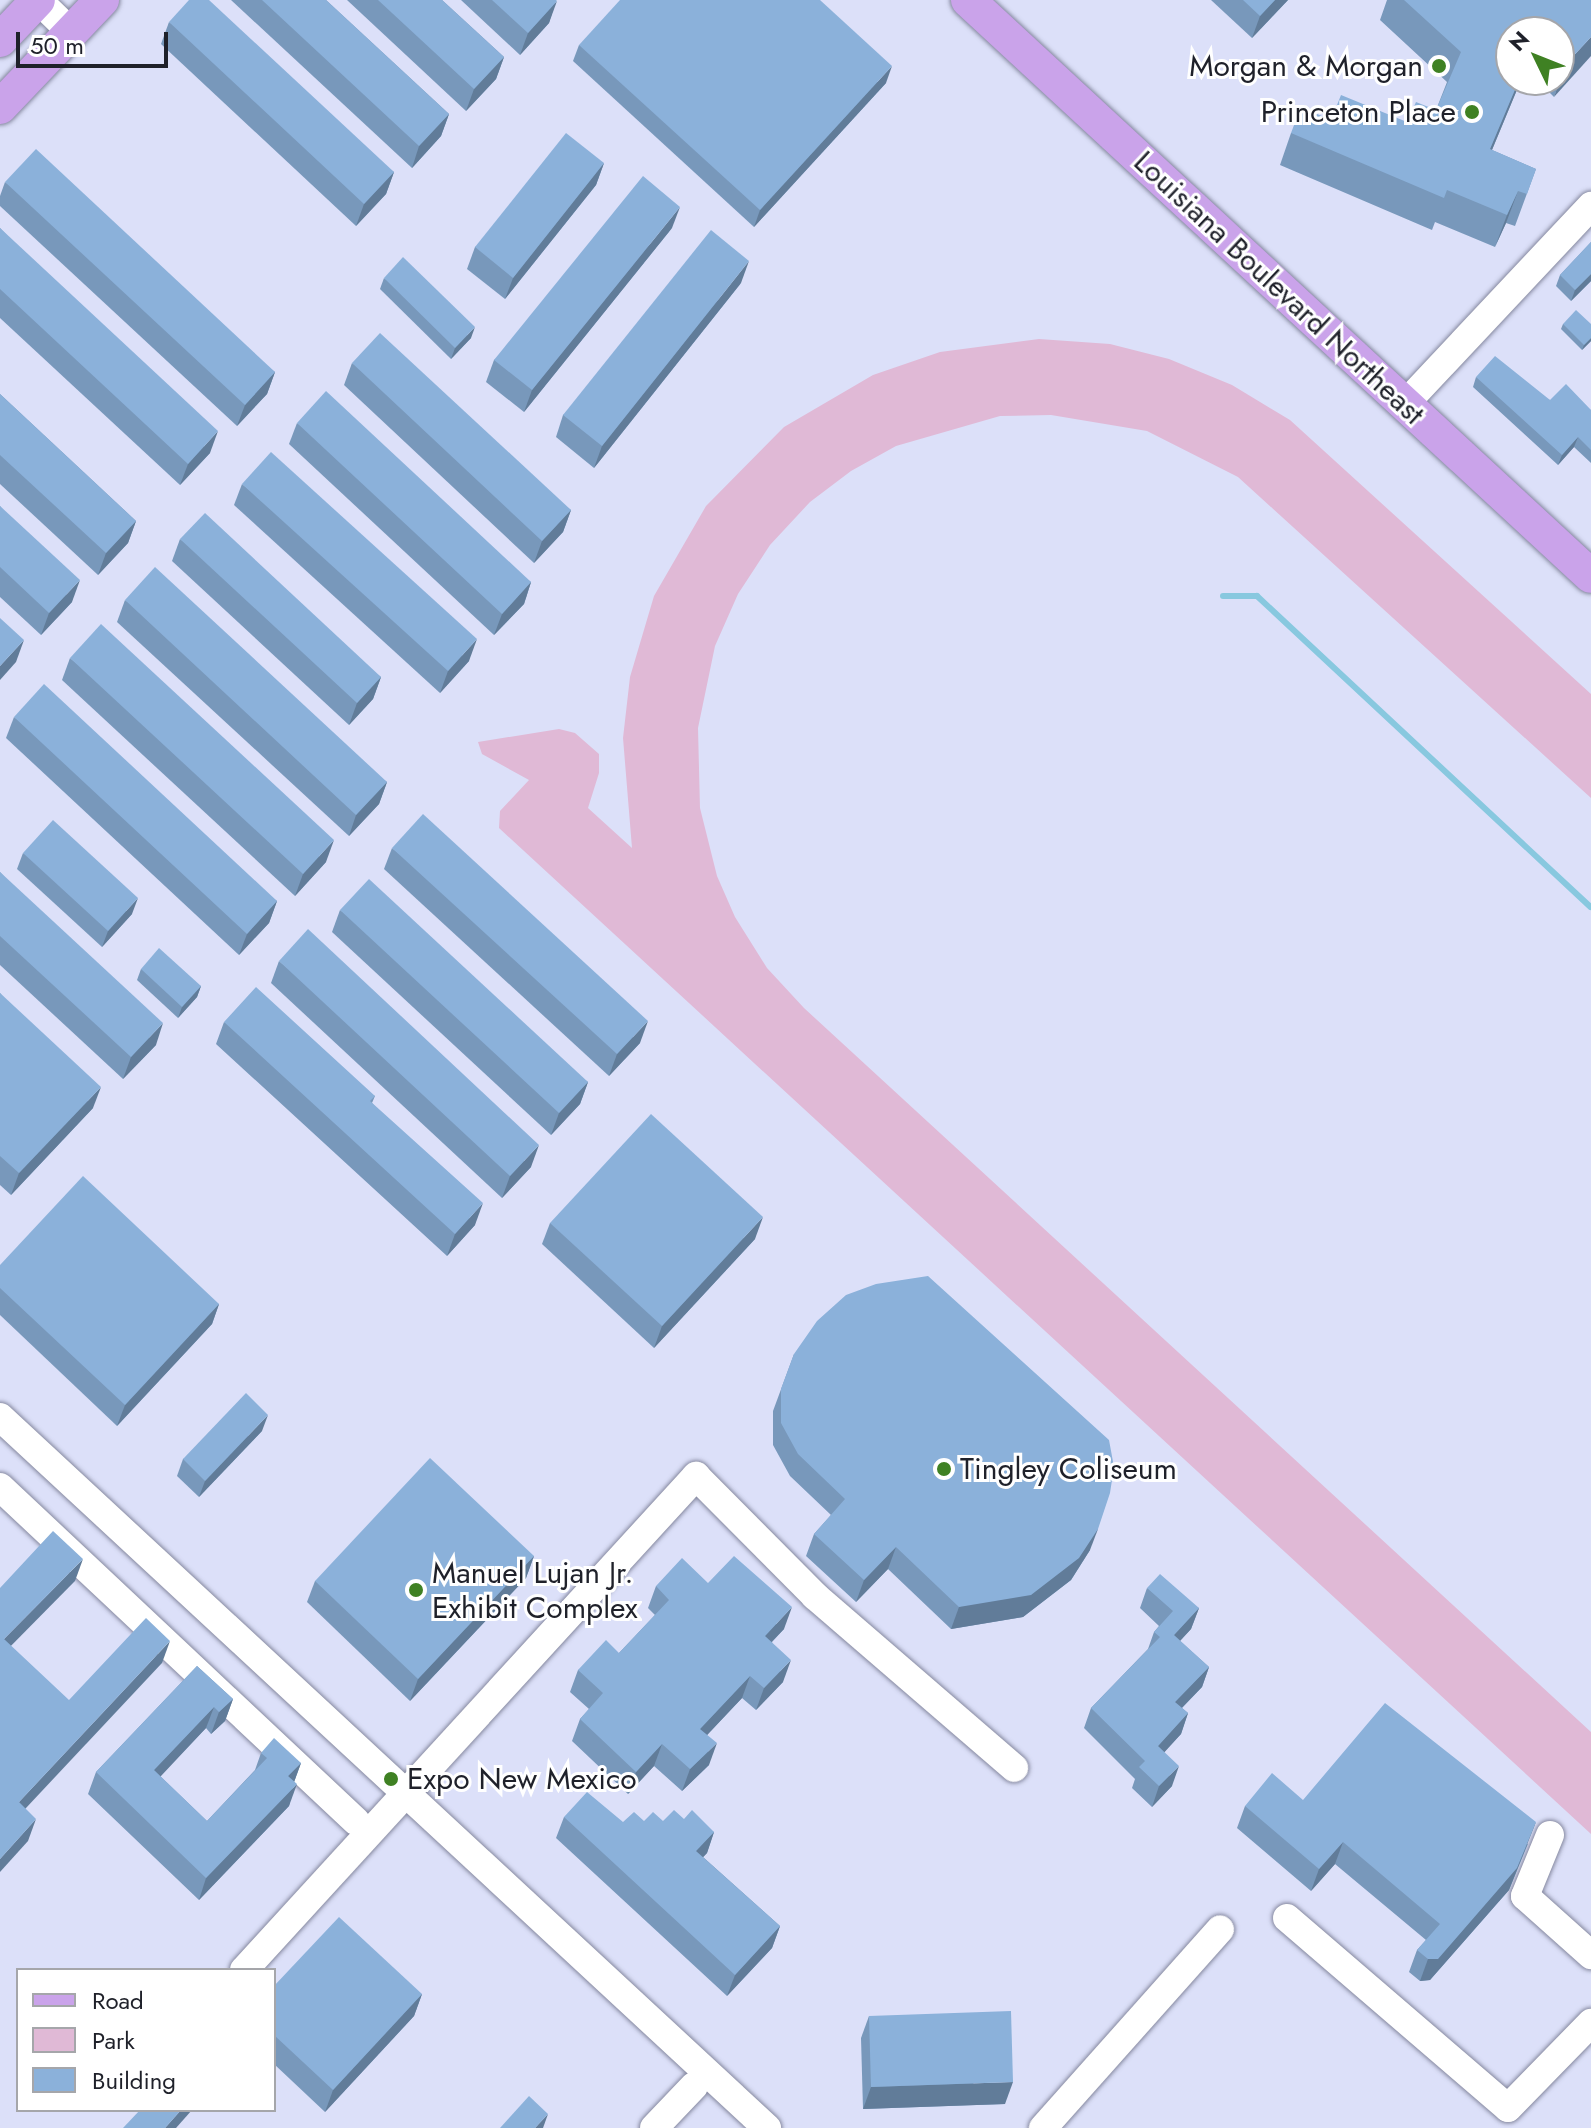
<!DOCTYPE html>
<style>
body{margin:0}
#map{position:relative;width:1591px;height:2128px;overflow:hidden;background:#dce0f9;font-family:Jost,sans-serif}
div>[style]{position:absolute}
.green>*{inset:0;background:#e0b9d6}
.stream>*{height:6px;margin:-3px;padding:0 3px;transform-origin:3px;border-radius:3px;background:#88c8df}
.roads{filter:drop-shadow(0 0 2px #85889f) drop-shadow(0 0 2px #85889f)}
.minor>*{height:28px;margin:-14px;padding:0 14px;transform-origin:14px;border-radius:14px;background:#fff}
.major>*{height:34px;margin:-17px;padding:0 17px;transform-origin:17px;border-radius:17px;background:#caa3ea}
.wall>*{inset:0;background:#7898bb}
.shaded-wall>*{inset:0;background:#617c99}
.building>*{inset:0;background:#8bb1da}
.dots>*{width:22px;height:22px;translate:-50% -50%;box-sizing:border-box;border:4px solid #fff;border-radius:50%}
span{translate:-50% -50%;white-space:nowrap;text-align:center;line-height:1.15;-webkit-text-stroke:6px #fff;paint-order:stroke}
.poi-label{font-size:30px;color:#1f212a}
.right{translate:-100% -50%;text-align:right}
.left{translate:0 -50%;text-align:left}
.street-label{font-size:30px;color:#1f212a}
.legend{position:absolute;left:16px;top:1968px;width:260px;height:144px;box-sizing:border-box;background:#fff;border:2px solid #a5a6aa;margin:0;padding:10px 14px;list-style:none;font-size:24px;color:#1f212a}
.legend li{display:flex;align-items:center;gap:16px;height:40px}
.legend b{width:40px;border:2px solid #a5a6aa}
.north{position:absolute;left:1495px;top:16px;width:80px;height:80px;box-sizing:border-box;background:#fff;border:2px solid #a5a6aa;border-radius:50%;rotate:313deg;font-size:22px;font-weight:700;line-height:32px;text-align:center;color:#1f212a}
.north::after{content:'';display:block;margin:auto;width:28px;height:36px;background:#3f8123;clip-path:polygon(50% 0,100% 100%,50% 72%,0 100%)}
.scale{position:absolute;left:16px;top:32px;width:152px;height:36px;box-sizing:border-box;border:4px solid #1f212a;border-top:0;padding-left:10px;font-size:24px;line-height:28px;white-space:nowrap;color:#1f212a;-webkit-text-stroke:6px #fff;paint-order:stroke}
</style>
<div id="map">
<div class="green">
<i style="clip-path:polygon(1039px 339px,1110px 344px,1169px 359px,1232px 385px,1290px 420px,1591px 694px,1591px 798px,1238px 477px,1147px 431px,1051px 415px,1000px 416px,896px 446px,851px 471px,810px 502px,770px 545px,738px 594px,715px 646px,698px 728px,700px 808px,717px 876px,735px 917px,767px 968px,804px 1008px,1591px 1732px,1591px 1834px,499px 828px,500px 811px,529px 780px,482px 754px,478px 742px,559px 729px,575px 733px,599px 754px,599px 773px,588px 808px,632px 848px,623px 738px,630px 677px,654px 596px,706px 506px,784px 427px,873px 375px,940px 352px)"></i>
</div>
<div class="stream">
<i style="left:1223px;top:596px;width:34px"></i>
<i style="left:1257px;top:596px;width:456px;rotate:43deg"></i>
</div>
<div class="roads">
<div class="minor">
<i style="left:38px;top:0;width:46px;rotate:44.1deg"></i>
<i style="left:1405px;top:404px;width:272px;rotate:-46.8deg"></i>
<i style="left:0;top:1417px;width:1046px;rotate:42.83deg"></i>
<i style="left:0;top:1487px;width:488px;rotate:43.2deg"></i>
<i style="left:1550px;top:1835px;width:66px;rotate:112.3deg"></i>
<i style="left:1525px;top:1896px;width:89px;rotate:41.8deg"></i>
<i style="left:1287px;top:1918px;width:291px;rotate:40.7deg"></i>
<i style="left:1508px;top:2108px;width:119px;rotate:-45.7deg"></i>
<i style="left:244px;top:1970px;width:670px;rotate:-47.54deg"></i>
<i style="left:696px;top:1476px;width:169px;rotate:45.2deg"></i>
<i style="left:815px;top:1596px;width:263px;rotate:40.8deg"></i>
<i style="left:654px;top:2128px;width:58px;rotate:-46.4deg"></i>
<i style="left:1043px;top:2128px;width:266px;rotate:-48.3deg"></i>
</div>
<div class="major">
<i style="left:968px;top:0;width:848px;rotate:42.76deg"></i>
<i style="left:0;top:40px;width:55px;rotate:-46.5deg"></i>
<i style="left:0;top:107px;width:148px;rotate:-46.4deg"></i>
</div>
</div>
<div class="wall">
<i style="clip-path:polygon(231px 0,326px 0,449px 114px,441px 136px,412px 168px)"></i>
<i style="clip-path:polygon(347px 0,442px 0,504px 57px,496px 79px,466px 111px)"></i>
<i style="clip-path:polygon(461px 0,556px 0,549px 23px,520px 55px)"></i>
<i style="clip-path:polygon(1211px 0,1288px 0,1252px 38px)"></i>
<i style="clip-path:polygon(1387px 0,1591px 0,1554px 97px,1537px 80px,1559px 80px,1559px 32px,1511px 32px,1511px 80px,1521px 80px,1492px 150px,1536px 169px,1515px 226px,1506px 223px,1495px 247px,1435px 222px,1432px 230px,1280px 165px,1291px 133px,1407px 122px,1436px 110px,1447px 82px,1380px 20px)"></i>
<i style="clip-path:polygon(169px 22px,394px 172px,386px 194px,356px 226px,161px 44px)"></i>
<i style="clip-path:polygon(579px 45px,886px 83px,754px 227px,573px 61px)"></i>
<i style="clip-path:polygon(604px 163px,596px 185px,505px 299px,467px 269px,475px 247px)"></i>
<i style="clip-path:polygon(5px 182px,275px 372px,267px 394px,237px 426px,0 206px,0 196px)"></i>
<i style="clip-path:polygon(0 228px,210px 453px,180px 485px,0 318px)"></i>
<i style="clip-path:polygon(672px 228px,524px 412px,486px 382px,494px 360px)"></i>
<i style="clip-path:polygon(1591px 242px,1591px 281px,1571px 301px,1556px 286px,1560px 275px)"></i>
<i style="clip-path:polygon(384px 278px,471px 338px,451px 359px,380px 289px)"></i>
<i style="clip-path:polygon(741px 283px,594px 468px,556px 437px,563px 415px)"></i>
<i style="clip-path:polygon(1563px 324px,1591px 324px,1591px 341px,1582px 350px,1561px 329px)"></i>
<i style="clip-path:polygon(352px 363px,571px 510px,563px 532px,534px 563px,344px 385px)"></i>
<i style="clip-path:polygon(1476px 377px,1550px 400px,1591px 410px,1591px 463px,1574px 447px,1558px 465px,1473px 387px)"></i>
<i style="clip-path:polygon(0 394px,136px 521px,128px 543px,98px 575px,0 484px)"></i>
<i style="clip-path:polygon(297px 423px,531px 582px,524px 604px,494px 635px,289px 444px)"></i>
<i style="clip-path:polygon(242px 484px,469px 661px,440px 693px,234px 505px)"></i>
<i style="clip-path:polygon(0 506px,72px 602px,41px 635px,0 597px)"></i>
<i style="clip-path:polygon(180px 539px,381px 677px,373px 699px,349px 725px,172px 561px)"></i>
<i style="clip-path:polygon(125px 600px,387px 782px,379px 804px,349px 836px,117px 622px)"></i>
<i style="clip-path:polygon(70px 658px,326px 862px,295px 896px,62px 680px)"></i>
<i style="clip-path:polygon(14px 717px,277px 901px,269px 923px,239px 955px,6px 738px)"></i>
<i style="clip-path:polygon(392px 848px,640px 1043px,609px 1076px,384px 869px)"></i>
<i style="clip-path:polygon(23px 853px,132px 914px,102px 947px,17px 869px)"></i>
<i style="clip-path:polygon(0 872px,156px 1045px,123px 1079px,0 965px)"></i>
<i style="clip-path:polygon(340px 910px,588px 1082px,580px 1104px,551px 1135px,332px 932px)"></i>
<i style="clip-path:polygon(279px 961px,531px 1167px,502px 1198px,271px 983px)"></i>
<i style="clip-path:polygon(141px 969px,201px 986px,197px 997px,178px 1018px,137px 980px)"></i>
<i style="clip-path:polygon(0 993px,93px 1108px,11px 1195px,0 1185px)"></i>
<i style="clip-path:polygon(224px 1022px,375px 1096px,372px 1103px,475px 1225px,447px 1256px,216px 1044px)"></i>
<i style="clip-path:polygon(550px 1223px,755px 1239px,654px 1348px,542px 1244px)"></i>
<i style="clip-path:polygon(0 1265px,219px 1304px,212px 1324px,117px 1426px,0 1315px)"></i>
<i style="clip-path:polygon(794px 1354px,1090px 1550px,1071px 1580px,1023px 1617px,951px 1629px,888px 1569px,856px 1602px,806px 1556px,814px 1534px,831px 1515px,790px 1476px,773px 1445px,773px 1411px)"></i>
<i style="clip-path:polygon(262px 1431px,199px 1497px,177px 1476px,183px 1459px)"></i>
<i style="clip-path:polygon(534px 1556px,526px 1578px,410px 1701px,307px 1602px,315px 1581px)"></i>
<i style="clip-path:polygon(708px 1583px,784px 1629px,772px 1642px,783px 1682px,756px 1710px,742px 1698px,707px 1735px,709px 1765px,682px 1791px,654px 1766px,628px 1794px,572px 1741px,580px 1719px,589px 1709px,570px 1692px,578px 1670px,619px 1653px,655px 1615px,648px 1608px,656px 1586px)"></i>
<i style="clip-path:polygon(1147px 1588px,1199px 1608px,1191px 1629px,1180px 1641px,1209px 1667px,1202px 1687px,1182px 1708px,1188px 1713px,1181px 1734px,1164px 1752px,1172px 1786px,1152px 1807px,1132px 1788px,1135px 1779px,1084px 1728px,1091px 1708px,1148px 1649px,1154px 1632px,1159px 1626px,1140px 1608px)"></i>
<i style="clip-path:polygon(197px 1666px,233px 1699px,225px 1721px,211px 1734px,206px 1728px,160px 1776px,207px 1821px,255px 1770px,261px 1753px,301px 1763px,294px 1782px,289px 1806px,199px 1900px,88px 1794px,96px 1772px)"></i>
<i style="clip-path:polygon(1303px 1800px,1528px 1844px,1509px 1890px,1430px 1980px,1420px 1981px,1409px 1972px,1417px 1950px,1426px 1940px,1335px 1864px,1311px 1891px,1237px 1828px,1245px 1806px)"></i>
<i style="clip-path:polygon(564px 1817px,623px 1822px,663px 1821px,684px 1819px,714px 1832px,707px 1853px,703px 1857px,780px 1926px,772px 1948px,727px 1996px,556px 1838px)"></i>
<i style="clip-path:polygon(274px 1986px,422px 1994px,414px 2016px,325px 2112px,274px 2064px)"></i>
<i style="clip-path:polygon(869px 2016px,1005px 2104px,863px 2109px,861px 2038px)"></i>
</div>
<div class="shaded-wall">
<i style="clip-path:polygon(1275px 0,1288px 0,1252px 38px,1260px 16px)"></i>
<i style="clip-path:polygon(557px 1px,549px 23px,520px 55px,528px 33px)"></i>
<i style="clip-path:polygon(1591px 37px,1591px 56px,1554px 97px,1565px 65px)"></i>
<i style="clip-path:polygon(504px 57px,496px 79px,466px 111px,474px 89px)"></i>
<i style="clip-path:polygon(892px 66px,886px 83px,754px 227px,760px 210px)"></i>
<i style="clip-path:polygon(1519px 80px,1521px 80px,1479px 181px,1490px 149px)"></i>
<i style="clip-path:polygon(449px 114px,441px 136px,412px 168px,419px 146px)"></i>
<i style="clip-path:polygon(604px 163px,596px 185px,505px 299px,513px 278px)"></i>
<i style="clip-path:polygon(394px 172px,386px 194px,356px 226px,364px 204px)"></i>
<i style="clip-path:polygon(1518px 191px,1506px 223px,1495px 247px,1507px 215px)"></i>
<i style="clip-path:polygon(680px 207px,672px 228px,524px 412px,532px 390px)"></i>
<i style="clip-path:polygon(749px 261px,741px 283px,594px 468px,602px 446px)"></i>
<i style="clip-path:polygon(1591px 274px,1591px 281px,1571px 301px,1575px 290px)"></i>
<i style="clip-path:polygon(475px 327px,471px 338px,451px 359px,455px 348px)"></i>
<i style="clip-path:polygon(1591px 338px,1591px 341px,1582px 350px,1584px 345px)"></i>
<i style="clip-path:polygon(275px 372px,267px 394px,237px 426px,245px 405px)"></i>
<i style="clip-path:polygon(218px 431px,210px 453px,180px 485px,188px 464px)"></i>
<i style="clip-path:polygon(1578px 437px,1574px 447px,1558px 465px,1562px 455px)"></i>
<i style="clip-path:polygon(571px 510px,563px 532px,534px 563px,542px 541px)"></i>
<i style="clip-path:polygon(136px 521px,128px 543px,98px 575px,106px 553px)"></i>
<i style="clip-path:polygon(80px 580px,72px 602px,41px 635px,49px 613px)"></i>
<i style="clip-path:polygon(531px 582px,524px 604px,494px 635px,502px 614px)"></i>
<i style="clip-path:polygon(477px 639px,469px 661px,440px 693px,448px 671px)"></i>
<i style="clip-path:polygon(24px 640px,16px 662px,0 680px,0 666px)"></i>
<i style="clip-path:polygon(381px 677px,373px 699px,349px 725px,357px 703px)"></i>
<i style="clip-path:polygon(387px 782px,379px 804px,349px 836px,356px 815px)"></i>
<i style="clip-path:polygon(334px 840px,326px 862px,295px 896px,303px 874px)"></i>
<i style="clip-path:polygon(138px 898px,132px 914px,102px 947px,108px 931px)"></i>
<i style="clip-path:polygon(277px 901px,269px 923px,239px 955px,247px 934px)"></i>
<i style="clip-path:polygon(201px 986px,197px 997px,178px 1018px,182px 1007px)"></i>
<i style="clip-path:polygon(648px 1021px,640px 1043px,609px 1076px,617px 1054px)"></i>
<i style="clip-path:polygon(163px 1023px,156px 1045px,123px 1079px,131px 1057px)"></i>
<i style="clip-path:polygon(588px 1082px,580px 1104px,551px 1135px,559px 1113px)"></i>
<i style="clip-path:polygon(101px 1087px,93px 1108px,11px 1195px,19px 1173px)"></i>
<i style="clip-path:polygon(539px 1145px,531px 1167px,502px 1198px,510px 1176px)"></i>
<i style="clip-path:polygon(483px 1203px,475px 1225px,447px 1256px,455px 1234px)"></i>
<i style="clip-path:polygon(763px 1217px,755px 1239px,654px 1348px,662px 1326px)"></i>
<i style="clip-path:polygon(219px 1304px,212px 1324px,117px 1426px,125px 1405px)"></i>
<i style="clip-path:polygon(268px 1415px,262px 1431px,199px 1497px,205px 1481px)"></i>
<i style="clip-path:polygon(1098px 1529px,1090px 1550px,1071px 1580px,1023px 1617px,951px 1629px,959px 1607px)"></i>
<i style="clip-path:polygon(896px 1547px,888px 1569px,856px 1602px,864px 1580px)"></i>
<i style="clip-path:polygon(534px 1556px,526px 1578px,410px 1701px,418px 1679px)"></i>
<i style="clip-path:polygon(83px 1559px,75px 1581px,0 1657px,4px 1639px)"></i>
<i style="clip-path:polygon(792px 1607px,784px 1629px,757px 1657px,765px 1636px)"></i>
<i style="clip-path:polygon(1199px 1608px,1191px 1629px,1166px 1656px,1174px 1635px)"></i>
<i style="clip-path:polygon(170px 1641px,162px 1663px,11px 1824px,19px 1802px)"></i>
<i style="clip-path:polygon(791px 1660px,783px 1682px,756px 1710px,764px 1688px)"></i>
<i style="clip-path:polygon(1209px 1667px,1202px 1687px,1168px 1722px,1175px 1702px)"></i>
<i style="clip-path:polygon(750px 1676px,742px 1698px,693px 1750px,700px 1729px)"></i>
<i style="clip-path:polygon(233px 1699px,225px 1721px,211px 1734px,219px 1712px)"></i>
<i style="clip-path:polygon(214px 1707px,206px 1728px,146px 1792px,154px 1770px)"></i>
<i style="clip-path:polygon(1188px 1713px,1181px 1734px,1151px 1767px,1158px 1746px)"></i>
<i style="clip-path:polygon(717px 1743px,709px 1765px,682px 1791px,690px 1769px)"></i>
<i style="clip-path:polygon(662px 1744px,654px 1766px,628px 1794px,636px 1772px)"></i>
<i style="clip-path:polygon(301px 1763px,293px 1785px,288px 1776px)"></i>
<i style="clip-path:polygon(1179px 1766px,1172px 1786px,1152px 1807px,1159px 1786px)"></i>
<i style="clip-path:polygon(297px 1784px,289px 1806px,199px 1900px,206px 1878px)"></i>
<i style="clip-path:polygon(36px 1819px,28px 1841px,0 1872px,0 1859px)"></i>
<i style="clip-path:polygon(1536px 1822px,1509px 1890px,1430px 1980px,1420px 1981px,1428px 1959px)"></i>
<i style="clip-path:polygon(714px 1832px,707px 1853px,689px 1872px,696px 1851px)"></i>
<i style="clip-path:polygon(1343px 1842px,1335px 1864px,1311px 1891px,1319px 1869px)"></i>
<i style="clip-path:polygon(780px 1926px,772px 1948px,727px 1996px,735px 1975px)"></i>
<i style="clip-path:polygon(422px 1994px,414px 2016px,325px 2112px,333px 2090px)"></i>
<i style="clip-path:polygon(1013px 2082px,1005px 2104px,863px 2109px,871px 2087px)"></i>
<i style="clip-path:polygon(181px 2110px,192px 2110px,176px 2128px,165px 2128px)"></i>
<i style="clip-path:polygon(548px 2114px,543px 2128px,535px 2128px)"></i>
</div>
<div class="building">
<i style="clip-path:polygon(189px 0,209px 0,394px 172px,364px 204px,169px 22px)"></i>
<i style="clip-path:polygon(262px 0,326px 0,449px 114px,419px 146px)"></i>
<i style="clip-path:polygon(378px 0,442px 0,504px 57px,474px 89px)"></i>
<i style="clip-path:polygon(492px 0,556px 0,557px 1px,528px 33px)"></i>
<i style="clip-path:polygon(620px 0,820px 0,892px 66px,760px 210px,579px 45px)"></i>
<i style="clip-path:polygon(1243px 0,1275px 0,1260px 16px)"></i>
<i style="clip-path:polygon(1404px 0,1591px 0,1591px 37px,1565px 65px,1559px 59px,1559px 32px,1511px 32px,1511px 80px,1519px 80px,1490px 149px,1536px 169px,1527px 194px,1518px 191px,1507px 215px,1447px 190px,1444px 198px,1291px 133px,1301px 107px,1331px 120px,1341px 95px,1407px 122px,1416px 102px,1436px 110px,1461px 52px)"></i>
<i style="clip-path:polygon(566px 133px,604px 163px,513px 278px,475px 247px)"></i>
<i style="clip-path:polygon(36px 149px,275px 372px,245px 405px,5px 182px)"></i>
<i style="clip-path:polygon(643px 176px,680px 207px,532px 390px,494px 360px)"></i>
<i style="clip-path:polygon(0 228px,218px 431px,188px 464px,0 289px)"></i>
<i style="clip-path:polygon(711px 230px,749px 261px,602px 446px,563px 415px)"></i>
<i style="clip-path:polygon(1591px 242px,1591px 274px,1575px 290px,1560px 275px)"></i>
<i style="clip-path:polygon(403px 257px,475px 327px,455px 348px,384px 278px)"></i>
<i style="clip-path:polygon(1576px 310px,1591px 324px,1591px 338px,1584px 345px,1563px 324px)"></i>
<i style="clip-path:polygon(380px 333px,571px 510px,542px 541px,352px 363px)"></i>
<i style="clip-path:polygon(1495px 356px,1550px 400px,1566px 384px,1591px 410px,1591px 450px,1578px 437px,1562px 455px,1476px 377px)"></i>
<i style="clip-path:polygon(326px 391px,531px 582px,502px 614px,297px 423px)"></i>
<i style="clip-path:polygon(0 394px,136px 521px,106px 553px,0 455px)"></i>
<i style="clip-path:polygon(271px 452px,477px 639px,448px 671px,242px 484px)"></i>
<i style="clip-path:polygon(0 506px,80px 580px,49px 613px,0 567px)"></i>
<i style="clip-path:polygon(205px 513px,381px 677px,357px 703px,180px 539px)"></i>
<i style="clip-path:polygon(155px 567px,387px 782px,356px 815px,125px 600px)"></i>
<i style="clip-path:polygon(0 618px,24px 640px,0 666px)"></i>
<i style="clip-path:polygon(101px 624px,334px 840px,303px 874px,70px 658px)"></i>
<i style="clip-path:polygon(44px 684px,277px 901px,247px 934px,14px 717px)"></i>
<i style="clip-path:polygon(423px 814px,648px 1021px,617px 1054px,392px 848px)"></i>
<i style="clip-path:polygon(53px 820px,138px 898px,108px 931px,23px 853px)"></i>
<i style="clip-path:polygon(0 872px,163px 1023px,131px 1057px,0 936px)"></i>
<i style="clip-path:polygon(369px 879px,588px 1082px,559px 1113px,340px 910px)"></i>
<i style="clip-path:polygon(308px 929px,539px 1145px,510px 1176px,279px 961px)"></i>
<i style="clip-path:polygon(159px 948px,201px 986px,182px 1007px,141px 969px)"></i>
<i style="clip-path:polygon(256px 987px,375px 1096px,370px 1101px,483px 1203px,455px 1234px,224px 1022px)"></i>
<i style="clip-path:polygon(0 993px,101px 1087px,19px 1173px,0 1156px)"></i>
<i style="clip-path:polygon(651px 1114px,763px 1217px,662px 1326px,550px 1223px)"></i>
<i style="clip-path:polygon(83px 1176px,219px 1304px,125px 1405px,0 1288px,0 1265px)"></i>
<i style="clip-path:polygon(928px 1276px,1109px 1440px,1114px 1467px,1110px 1493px,1098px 1529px,1079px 1558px,1031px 1595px,959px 1607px,896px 1547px,864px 1580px,814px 1534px,845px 1499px,798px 1454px,781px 1423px,781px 1389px,794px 1354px,817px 1321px,846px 1295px,876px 1284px)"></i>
<i style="clip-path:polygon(246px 1393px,268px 1415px,205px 1481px,183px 1459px)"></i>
<i style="clip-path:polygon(430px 1458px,534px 1556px,418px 1679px,315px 1581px)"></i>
<i style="clip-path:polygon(53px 1531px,83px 1559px,4px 1639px,69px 1700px,146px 1618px,170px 1641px,19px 1802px,36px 1819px,0 1859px,0 1588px)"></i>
<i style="clip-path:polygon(734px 1556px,792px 1607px,765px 1636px,791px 1660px,764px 1688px,750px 1676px,700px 1729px,717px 1743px,690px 1769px,662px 1744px,636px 1772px,580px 1719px,603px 1693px,578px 1670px,606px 1640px,619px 1653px,669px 1600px,656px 1586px,682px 1558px,708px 1583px)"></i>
<i style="clip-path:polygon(1160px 1574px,1199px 1608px,1174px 1635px,1209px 1667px,1175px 1702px,1188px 1713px,1158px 1746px,1179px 1766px,1159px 1786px,1139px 1767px,1145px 1761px,1091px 1708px,1160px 1637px,1154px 1632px,1173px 1611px,1147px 1588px)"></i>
<i style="clip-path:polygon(197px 1666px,233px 1699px,219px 1712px,214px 1707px,154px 1770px,207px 1821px,267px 1758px,261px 1753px,274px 1738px,301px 1763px,288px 1776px,297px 1784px,206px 1878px,96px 1772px)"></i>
<i style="clip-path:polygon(1385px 1703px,1536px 1822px,1517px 1868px,1438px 1959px,1428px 1959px,1417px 1950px,1440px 1924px,1343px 1842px,1319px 1869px,1245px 1806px,1272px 1773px,1303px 1800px)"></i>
<i style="clip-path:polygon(587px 1792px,623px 1822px,634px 1812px,644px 1821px,653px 1812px,663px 1821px,674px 1810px,684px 1819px,692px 1810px,714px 1832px,696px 1851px,780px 1926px,735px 1975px,564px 1817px)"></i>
<i style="clip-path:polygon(339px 1917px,422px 1994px,333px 2090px,274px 2035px,274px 1986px)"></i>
<i style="clip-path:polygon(1011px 2011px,1013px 2082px,871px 2087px,869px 2016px)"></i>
<i style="clip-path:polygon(529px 2096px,548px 2114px,535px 2128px,500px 2128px)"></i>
<i style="clip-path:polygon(140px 2110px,181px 2110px,165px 2128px,123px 2128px)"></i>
</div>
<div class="dots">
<i style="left:1439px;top:66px;background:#3f8123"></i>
<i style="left:1472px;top:112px;background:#3f8123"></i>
<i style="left:944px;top:1469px;background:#3f8123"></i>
<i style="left:416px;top:1590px;background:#3f8123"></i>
<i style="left:391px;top:1779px;background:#3f8123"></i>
</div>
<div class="poi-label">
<span class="right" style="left:1423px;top:66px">Morgan &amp; Morgan</span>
<span class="right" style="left:1456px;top:112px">Princeton Place</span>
<span class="left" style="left:960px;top:1469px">Tingley Coliseum</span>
<span class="left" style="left:432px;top:1590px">Manuel Lujan Jr.<br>Exhibit Complex</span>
<span class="left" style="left:407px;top:1779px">Expo New Mexico</span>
</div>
<div class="street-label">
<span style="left:1279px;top:288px;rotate:43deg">Louisiana Boulevard Northeast</span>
</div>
<ul class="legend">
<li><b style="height:10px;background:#caa3ea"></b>Road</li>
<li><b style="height:22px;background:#e0b9d6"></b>Park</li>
<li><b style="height:22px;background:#8bb1da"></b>Building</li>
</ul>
<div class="north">N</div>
<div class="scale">50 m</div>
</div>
